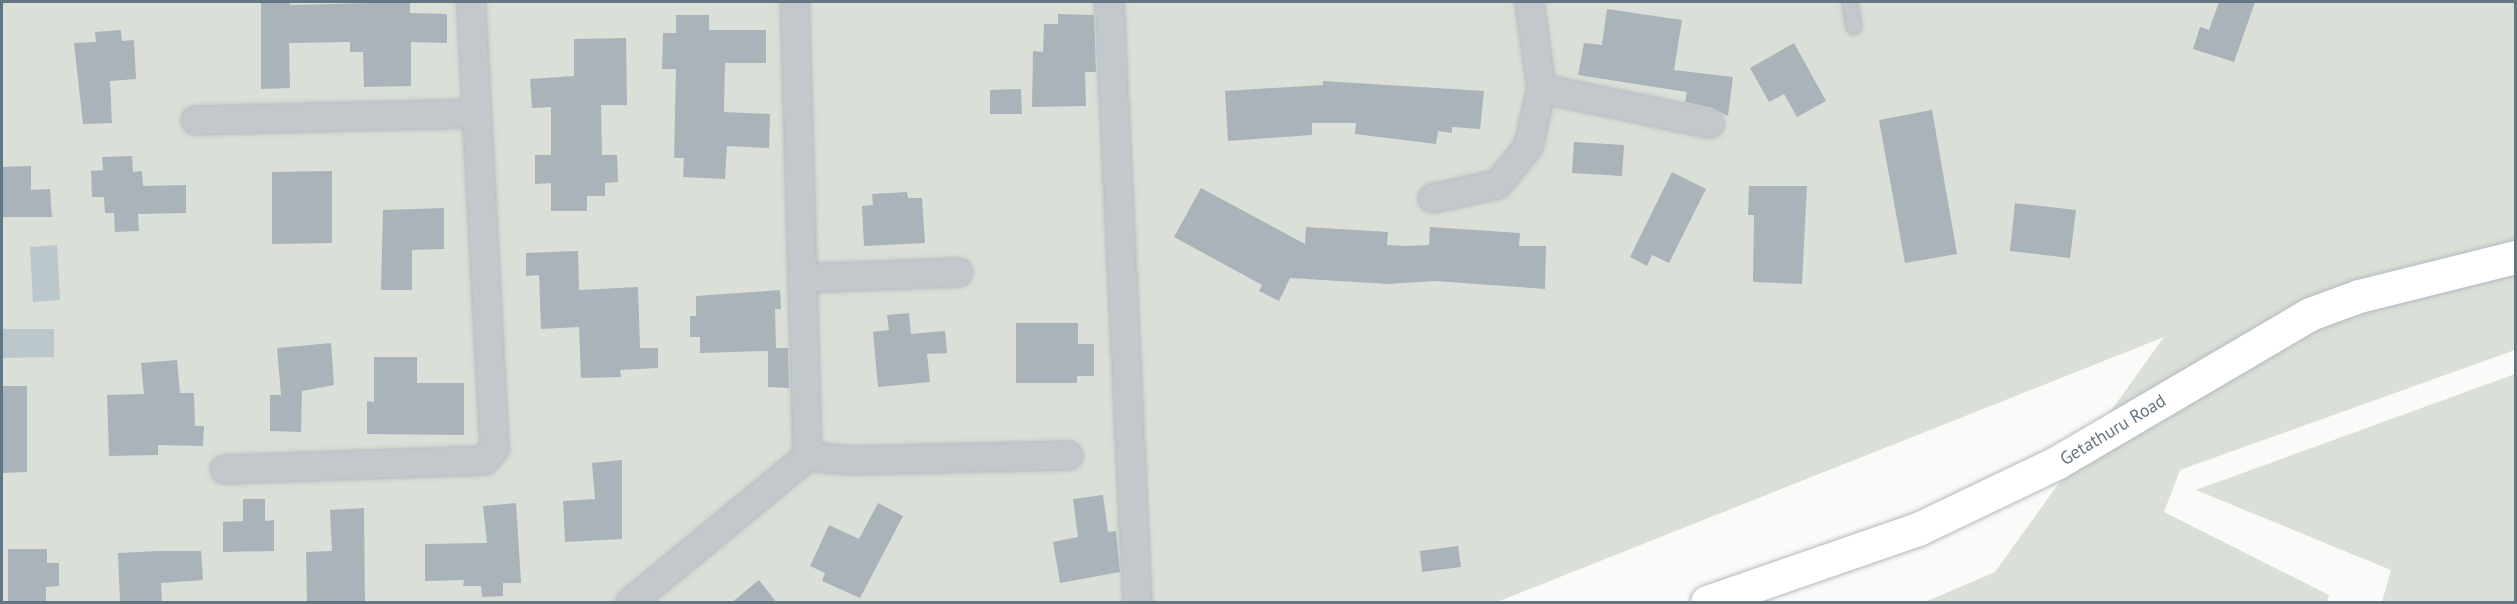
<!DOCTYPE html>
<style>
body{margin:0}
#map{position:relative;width:2517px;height:604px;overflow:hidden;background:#fafaf8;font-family:"PT Sans",sans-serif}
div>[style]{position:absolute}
.green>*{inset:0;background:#dadfd7}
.water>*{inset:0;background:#bbc7cb}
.building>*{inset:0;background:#aab3b9}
.roads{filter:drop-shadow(0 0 2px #b3babf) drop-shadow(0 0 2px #b3babf)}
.lane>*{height:14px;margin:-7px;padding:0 7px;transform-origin:7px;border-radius:7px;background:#c3c8cc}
.street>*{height:27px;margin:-13.5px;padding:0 13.5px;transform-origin:13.5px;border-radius:13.5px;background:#c3c8cc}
.secondary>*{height:33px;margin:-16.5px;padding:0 16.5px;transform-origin:16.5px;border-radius:16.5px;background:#fff}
span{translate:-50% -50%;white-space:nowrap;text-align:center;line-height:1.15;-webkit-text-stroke:6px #fff;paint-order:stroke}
.street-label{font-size:18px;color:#657683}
.frame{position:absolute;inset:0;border:3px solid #657683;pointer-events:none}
</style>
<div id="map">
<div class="green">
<i style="clip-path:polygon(2px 2px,2515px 2px,2515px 350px,2180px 470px,2164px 512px,2329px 595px,2327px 602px,1925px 602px,1995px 572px,2164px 337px,1497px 602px,2px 602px)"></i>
<i style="clip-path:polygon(2515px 374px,2515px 602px,2382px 602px,2391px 570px,2196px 490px)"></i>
</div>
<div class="water">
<i style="clip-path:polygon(57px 245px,60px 300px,33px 302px,30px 247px)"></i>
<i style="clip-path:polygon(2px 329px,54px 329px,54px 357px,2px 358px)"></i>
</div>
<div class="building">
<i style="clip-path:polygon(261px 2px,290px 2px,290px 5px,410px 2px,410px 13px,447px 14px,447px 43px,411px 42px,411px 86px,364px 87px,363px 52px,350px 52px,350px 42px,289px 43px,290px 88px,261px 89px)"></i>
<i style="clip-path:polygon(2219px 2px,2255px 2px,2234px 62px,2193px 49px,2200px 27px,2209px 30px)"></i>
<i style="clip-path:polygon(1607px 9px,1682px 20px,1674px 70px,1733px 77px,1728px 116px,1712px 108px,1685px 102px,1687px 92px,1578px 75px,1584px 43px,1602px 45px)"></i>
<i style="clip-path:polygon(1058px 14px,1094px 15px,1096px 72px,1085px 72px,1086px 106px,1032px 107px,1033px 51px,1043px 52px,1044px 24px,1058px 24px)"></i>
<i style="clip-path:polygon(676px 15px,709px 15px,709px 30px,766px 30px,766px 63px,725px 63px,724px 112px,770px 114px,769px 148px,727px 146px,725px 179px,683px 177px,684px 158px,674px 158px,676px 69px,662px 69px,663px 33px,676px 33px)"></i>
<i style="clip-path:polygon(121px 30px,122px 41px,134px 40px,136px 79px,110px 81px,112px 123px,83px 124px,74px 43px,96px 42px,95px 32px)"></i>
<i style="clip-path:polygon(626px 38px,627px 105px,601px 105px,602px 155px,617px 155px,618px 182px,605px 183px,605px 196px,587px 196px,587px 211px,551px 211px,551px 183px,535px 184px,535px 155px,551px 155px,551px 107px,532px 108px,530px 79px,574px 76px,574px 39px)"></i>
<i style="clip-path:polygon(1794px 43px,1826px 101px,1797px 117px,1784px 94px,1769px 102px,1750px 68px)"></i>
<i style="clip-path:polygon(1323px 81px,1484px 91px,1480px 129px,1452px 127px,1452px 133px,1438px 131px,1436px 144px,1355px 134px,1356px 123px,1312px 123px,1312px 135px,1228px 141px,1225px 91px,1323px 85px)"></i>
<i style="clip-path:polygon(1021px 89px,1022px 114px,990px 114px,990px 90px)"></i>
<i style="clip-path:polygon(1932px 110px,1957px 254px,1905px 263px,1879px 120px)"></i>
<i style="clip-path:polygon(1574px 142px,1624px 145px,1622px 176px,1572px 173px)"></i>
<i style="clip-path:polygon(132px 156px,133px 172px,142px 171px,143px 186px,186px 185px,186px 213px,138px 214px,139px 231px,115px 232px,114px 213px,105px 213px,104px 197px,92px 197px,91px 171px,103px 170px,102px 157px)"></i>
<i style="clip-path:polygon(31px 166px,31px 190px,50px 189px,52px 217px,2px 217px,2px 167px)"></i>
<i style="clip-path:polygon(332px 171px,332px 243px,272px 244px,272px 172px)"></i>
<i style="clip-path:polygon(1672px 172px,1706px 189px,1669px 263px,1652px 255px,1647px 266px,1630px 257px)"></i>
<i style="clip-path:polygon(1749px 186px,1807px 186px,1802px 284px,1753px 282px,1754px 215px,1748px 215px)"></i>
<i style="clip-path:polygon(1201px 188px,1305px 244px,1306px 227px,1388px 232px,1387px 245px,1407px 246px,1429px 245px,1430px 227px,1520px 233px,1519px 246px,1546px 246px,1545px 289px,1435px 281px,1388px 284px,1290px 278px,1279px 301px,1259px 291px,1262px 285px,1174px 237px)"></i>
<i style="clip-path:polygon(907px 192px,908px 198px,922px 198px,925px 243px,864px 246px,862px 206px,873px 205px,872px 194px)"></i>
<i style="clip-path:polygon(2015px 203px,2076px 210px,2070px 258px,2010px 251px)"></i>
<i style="clip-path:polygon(444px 208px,444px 249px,412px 250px,412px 290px,381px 290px,383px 210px)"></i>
<i style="clip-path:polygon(578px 251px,579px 290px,638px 287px,640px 348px,658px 348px,658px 368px,620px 370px,621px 377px,581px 378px,579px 327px,541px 329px,539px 275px,526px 276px,526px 253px)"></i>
<i style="clip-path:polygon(780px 290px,781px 309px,775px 309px,776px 348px,788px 348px,789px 388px,768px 387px,768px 351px,700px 353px,700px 337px,690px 337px,690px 316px,696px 316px,696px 296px)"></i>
<i style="clip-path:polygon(909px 313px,911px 334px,945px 331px,947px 353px,927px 354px,930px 382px,878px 387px,873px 332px,889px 330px,887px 315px)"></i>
<i style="clip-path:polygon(1016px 323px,1078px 323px,1078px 344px,1094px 344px,1094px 376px,1077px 376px,1077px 383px,1016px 383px)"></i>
<i style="clip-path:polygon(331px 343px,334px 385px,302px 391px,301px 432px,270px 431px,270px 395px,281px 395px,277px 348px)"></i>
<i style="clip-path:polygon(374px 357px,417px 357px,417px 383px,464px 383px,464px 435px,367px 434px,367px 401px,374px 402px)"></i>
<i style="clip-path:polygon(177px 360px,180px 393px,194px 393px,195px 426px,204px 426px,203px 446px,158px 445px,158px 455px,109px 456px,107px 395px,144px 394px,141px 363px)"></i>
<i style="clip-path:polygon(2px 386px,27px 386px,27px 472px,2px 473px)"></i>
<i style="clip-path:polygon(622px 460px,622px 539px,565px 542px,563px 501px,595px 499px,592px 463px)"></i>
<i style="clip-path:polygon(1103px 495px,1108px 532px,1116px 531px,1120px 572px,1060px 583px,1053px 542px,1078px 537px,1073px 499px)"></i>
<i style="clip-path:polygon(243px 499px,265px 499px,265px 521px,274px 520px,274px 551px,223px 552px,223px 522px,243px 521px)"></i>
<i style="clip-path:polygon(516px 503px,521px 583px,503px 583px,503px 596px,482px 597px,481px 586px,463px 586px,464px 580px,425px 581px,425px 544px,487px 543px,483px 506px)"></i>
<i style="clip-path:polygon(878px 503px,903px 516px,860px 598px,822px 581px,825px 573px,810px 566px,829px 525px,859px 539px)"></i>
<i style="clip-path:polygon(364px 508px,365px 603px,307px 603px,306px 552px,332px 551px,330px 510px)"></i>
<i style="clip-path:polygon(1458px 546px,1461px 567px,1422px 572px,1420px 551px)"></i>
<i style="clip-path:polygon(8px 549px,47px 549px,47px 563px,59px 563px,59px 586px,46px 587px,46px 603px,8px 603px)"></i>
<i style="clip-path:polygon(160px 551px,201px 551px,203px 580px,161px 583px,162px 603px,120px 603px,118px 553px)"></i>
<i style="clip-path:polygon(759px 580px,777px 603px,731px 603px)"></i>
</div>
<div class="roads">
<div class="lane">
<i style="left:1850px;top:2px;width:25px;rotate:81deg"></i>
</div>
<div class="street">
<i style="left:1109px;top:2px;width:601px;rotate:87.33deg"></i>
<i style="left:1541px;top:88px;width:172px;rotate:11.8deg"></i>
<i style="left:195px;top:120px;width:280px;rotate:-1.4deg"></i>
<i style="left:1432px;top:198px;width:66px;rotate:-12.2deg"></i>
<i style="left:1497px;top:184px;width:49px;rotate:-50.8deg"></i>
<i style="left:1528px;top:146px;width:59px;rotate:-77.4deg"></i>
<i style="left:1541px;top:88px;width:87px;rotate:-97.9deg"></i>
<i style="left:802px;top:278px;width:156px;rotate:-2.2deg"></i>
<i style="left:807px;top:456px;width:43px;rotate:5.3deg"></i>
<i style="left:850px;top:460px;width:218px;rotate:-1.3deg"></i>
<i style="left:224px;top:469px;width:260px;rotate:-2deg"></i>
<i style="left:484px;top:460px;width:16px;rotate:-50deg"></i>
<i style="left:494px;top:448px;width:447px;rotate:-93deg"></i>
<i style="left:630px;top:602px;width:229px;rotate:-39.5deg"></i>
<i style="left:807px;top:456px;width:454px;rotate:-91.6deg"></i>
</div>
<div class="secondary">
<i style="left:1707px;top:602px;width:223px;rotate:-19.1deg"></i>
<i style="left:1918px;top:529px;width:153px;rotate:-25.6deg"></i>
<i style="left:2056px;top:463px;width:294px;rotate:-30.4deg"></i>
<i style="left:2310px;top:314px;width:52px;rotate:-20.2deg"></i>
<i style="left:2359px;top:296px;width:162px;rotate:-14deg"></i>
</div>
</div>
<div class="street-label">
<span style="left:2113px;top:430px;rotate:-31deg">Getathuru Road</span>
</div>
<div class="frame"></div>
</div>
